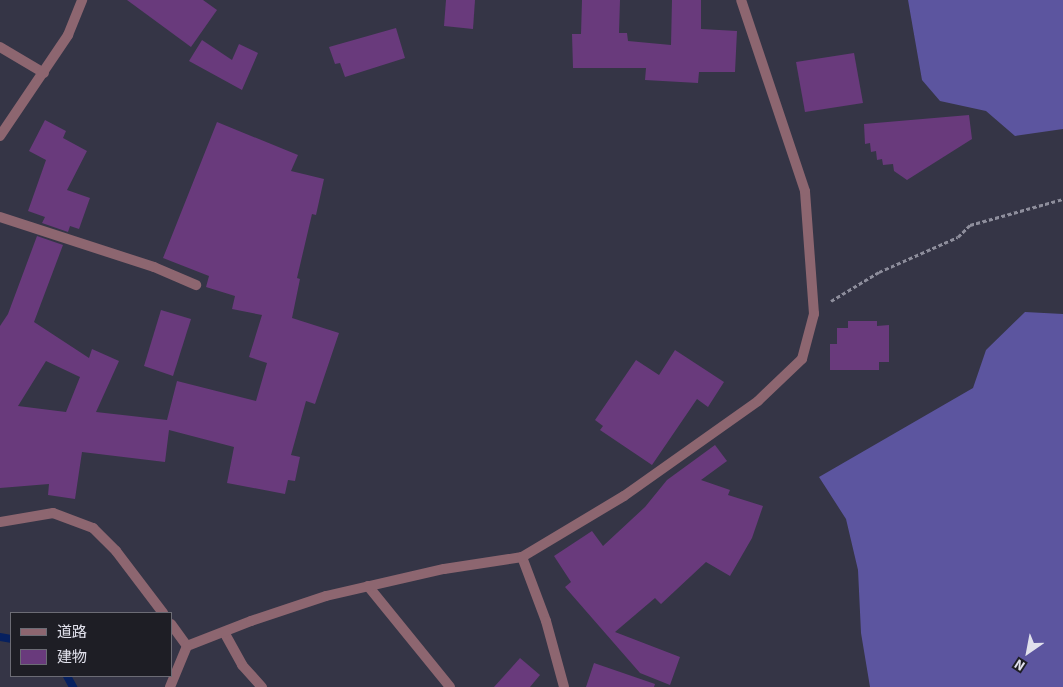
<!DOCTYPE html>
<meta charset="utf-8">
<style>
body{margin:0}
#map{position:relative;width:1063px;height:687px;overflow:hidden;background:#353546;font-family:"Source Sans 3","Noto Sans JP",sans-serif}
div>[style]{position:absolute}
.forest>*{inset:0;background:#5c559f}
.stream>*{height:8px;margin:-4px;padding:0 4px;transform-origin:4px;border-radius:4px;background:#06205f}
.building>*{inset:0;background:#693a7c}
.path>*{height:3px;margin-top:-1.5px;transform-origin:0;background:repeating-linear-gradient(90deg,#8e8e9c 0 4px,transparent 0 6.5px)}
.service>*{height:10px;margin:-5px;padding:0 5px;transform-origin:5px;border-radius:5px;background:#8d6670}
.minor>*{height:10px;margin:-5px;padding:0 5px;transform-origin:5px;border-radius:5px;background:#8d6670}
span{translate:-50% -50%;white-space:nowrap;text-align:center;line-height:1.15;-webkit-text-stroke:4.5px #1e1e25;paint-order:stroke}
.legend{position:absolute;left:10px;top:612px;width:162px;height:65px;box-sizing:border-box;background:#1e1e25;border:1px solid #6c6c75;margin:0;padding:6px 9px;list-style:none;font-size:15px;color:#e1e1ec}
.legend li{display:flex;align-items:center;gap:10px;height:25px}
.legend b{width:25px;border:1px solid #6c6c75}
.north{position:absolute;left:1003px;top:627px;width:50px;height:50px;-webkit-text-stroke:4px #1e1e25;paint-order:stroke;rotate:213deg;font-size:14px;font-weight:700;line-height:20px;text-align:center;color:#e1e1ec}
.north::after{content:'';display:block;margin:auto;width:18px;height:22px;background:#e1e1ec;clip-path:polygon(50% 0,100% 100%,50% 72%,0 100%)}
</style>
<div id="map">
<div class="forest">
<i style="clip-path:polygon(908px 0,1063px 0,1063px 129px,1015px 136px,986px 111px,940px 101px,922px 80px)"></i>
<i style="clip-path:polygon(1025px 312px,1063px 314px,1063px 687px,870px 687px,861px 633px,858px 570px,846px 519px,819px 477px,973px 388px,986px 350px)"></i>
</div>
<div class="stream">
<i style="left:0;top:637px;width:11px;rotate:10deg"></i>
<i style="left:67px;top:676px;width:13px;rotate:61deg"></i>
</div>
<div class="building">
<i style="clip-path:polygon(127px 0,203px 0,217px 10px,191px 47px)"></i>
<i style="clip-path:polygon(446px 0,475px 0,473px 29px,444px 26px)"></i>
<i style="clip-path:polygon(582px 0,620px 0,619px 33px,627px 33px,628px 41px,671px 45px,672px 0,701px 0,701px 29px,737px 31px,735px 72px,699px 72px,698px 83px,645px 80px,646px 68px,573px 68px,572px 34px,581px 34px)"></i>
<i style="clip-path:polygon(396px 28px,405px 58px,345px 77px,340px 63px,335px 64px,329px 47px)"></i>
<i style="clip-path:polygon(202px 40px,232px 60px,239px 44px,258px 53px,242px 90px,189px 61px)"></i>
<i style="clip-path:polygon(854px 53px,863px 103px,805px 112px,796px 62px)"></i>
<i style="clip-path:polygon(969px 115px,972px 139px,907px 180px,894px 171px,893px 164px,883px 165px,882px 159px,877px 160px,876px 151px,871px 152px,870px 143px,865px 144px,864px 124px)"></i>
<i style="clip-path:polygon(45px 120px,66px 131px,63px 138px,87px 151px,67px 190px,90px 198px,79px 229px,70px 226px,68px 232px,42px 223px,45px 217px,28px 211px,46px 160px,29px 151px)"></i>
<i style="clip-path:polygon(evenodd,217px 122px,298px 155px,291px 171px,324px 179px,316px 215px,312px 214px,297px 278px,300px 279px,292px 318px,339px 333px,315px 404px,306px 401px,291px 455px,300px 457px,295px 481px,288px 480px,285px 494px,227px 483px,234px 447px,169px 430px,165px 462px,82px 452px,75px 499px,48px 495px,49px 484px,0 488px,0 326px,8px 314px,37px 236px,63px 245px,34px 322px,89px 358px,92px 349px,119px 361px,96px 412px,167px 420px,177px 381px,256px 401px,267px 363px,249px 357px,262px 315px,232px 309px,235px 296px,206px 287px,209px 276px,163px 258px,217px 122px,46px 361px,80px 377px,66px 412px,18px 406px,46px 361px)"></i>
<i style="clip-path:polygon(161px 310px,191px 319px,173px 376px,144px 366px)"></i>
<i style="clip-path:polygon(848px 321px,877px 321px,877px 326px,889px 325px,889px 362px,879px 362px,879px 370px,830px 370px,830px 344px,837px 344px,837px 328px,848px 328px)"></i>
<i style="clip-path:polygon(675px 350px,724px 382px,708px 407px,697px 399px,652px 465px,600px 430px,603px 426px,595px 420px,636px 360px,659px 375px)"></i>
<i style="clip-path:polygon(715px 445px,727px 461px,701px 480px,730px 490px,728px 495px,763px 506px,752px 538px,730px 576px,706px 562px,661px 604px,655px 598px,615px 632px,680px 657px,670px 685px,640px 673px,565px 587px,571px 582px,554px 556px,592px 531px,603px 546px,645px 507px,667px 480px)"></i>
<i style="clip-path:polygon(520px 658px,540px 675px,530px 687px,494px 687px)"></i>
<i style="clip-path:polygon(594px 663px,655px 684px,654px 687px,586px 687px)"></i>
</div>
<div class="path">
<i style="left:831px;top:301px;width:56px;rotate:-31.1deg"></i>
<i style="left:879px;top:272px;width:86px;rotate:-23.9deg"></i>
<i style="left:958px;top:237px;width:17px;rotate:-45deg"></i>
<i style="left:970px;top:225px;width:97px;rotate:-15.6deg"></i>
</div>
<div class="service">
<i style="left:0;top:47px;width:51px;rotate:30.6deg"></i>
<i style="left:0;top:217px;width:162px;rotate:18deg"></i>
<i style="left:154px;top:267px;width:46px;rotate:23.2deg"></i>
<i style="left:368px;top:586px;width:130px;rotate:50.9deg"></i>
<i style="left:224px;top:632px;width:38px;rotate:61deg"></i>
<i style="left:242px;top:665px;width:30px;rotate:48deg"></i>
</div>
<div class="minor">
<i style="left:0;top:136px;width:122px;rotate:-56deg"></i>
<i style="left:68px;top:35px;width:38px;rotate:-68deg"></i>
<i style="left:0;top:522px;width:54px;rotate:-9.6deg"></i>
<i style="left:53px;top:513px;width:43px;rotate:20.6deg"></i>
<i style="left:93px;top:528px;width:33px;rotate:45deg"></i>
<i style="left:116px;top:551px;width:78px;rotate:52.8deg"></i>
<i style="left:522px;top:557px;width:68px;rotate:69.4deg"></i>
<i style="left:546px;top:621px;width:68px;rotate:74.7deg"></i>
<i style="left:171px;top:624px;width:27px;rotate:54deg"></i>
<i style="left:170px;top:687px;width:44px;rotate:-67.5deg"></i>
<i style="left:187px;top:646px;width:69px;rotate:-21.3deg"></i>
<i style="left:251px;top:621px;width:79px;rotate:-18.4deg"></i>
<i style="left:326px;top:596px;width:121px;rotate:-12.9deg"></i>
<i style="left:444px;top:569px;width:79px;rotate:-8.7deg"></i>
<i style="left:522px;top:557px;width:119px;rotate:-30.9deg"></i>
<i style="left:624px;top:496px;width:164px;rotate:-35.3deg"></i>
<i style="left:758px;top:401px;width:61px;rotate:-43.7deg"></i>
<i style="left:802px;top:359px;width:47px;rotate:-75.1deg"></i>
<i style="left:814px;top:314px;width:123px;rotate:-94.2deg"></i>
<i style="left:805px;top:191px;width:201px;rotate:-108.5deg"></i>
</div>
<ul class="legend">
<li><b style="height:6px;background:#8d6670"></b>道路</li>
<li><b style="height:14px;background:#693a7c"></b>建物</li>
</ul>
<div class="north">N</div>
</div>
